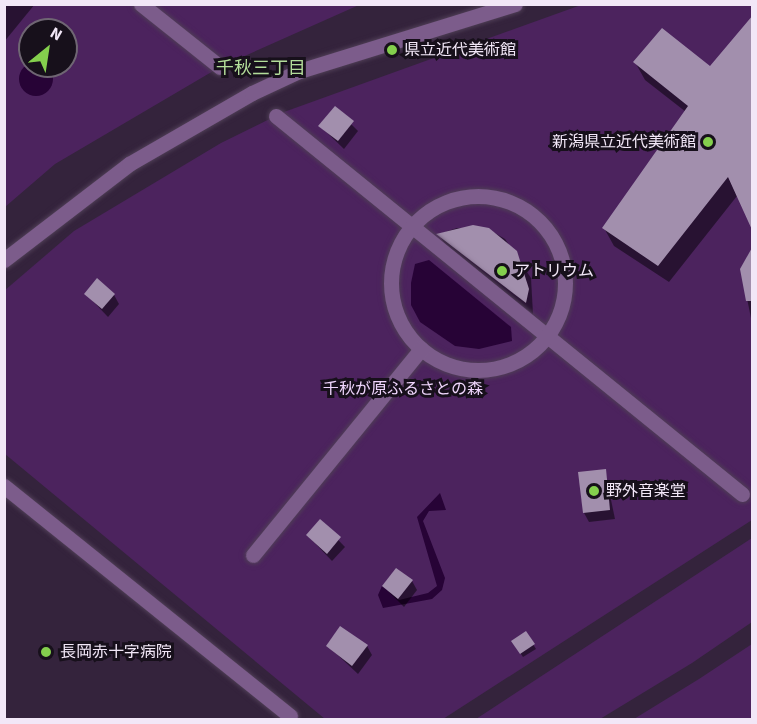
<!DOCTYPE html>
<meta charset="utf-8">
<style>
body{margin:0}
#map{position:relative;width:757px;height:724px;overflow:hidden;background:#34233c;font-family:"Source Sans 3","Noto Sans JP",sans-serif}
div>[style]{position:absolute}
.green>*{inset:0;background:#4c235e}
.water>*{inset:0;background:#270336}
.round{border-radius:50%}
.shadow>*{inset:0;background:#0007}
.building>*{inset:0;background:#a28fad}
.roads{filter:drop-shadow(0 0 2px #4f3e56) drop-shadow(0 0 2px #4f3e56)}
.minor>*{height:15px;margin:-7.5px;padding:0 7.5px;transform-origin:7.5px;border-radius:7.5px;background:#7c5c8b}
.minor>.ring{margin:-7.5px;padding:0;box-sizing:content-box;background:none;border:15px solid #7c5c8b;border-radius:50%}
.dots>*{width:16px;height:16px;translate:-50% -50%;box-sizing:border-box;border:3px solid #17101b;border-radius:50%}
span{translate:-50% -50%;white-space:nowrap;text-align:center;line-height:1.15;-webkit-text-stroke:6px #17101b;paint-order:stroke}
.poi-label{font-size:16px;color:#f2e7f7}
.left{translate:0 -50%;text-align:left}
.right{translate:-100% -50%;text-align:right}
.park-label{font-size:16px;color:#efd5fc}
.neighbourhood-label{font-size:18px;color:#b3dd9a}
.frame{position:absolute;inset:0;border:6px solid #f2e7f7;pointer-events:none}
.north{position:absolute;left:18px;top:18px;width:60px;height:60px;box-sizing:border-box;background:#17101b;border:2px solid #6f6673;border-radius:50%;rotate:30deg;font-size:16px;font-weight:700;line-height:24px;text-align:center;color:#f2e7f7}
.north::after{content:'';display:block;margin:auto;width:21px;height:27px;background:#84cf4d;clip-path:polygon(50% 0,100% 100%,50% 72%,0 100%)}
</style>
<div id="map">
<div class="green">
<i style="clip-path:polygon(evenodd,5px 5px,359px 5px,220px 67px,55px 164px,5px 207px,5px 5px,30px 30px,66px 30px,66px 66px,30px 66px,30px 30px)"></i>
<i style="clip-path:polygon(581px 5px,752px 5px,752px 520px,443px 719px,325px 719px,5px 454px,4px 291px,74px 231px,221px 143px,284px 112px)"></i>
<i style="clip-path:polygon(752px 538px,752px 622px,692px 663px,600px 719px,476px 719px)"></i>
<i style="clip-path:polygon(752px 644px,752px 719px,634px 719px,699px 679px)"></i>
</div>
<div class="water">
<i class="round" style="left:19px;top:62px;width:34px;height:34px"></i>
<i style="clip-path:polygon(429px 260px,511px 327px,512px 341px,479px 349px,455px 346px,420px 322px,411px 305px,411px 283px,415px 264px)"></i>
<i style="clip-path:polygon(440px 493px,446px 510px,429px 511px,423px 521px,445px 578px,442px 590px,432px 599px,383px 608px,378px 595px,382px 586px,399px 600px,428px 593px,437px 586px,417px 517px)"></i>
</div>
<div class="shadow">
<i style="clip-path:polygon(4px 4px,35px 4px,4px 42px)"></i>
<i style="clip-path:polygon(662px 31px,737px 196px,669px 282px,614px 246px,604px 228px,686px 112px,645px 80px,635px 62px)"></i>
<i style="clip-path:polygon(335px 108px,358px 131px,344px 149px,320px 126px)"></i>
<i style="clip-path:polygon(457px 228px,488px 229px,505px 239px,531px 278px,533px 314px,446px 247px,439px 234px)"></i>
<i style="clip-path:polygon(752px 252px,752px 323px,741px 269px)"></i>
<i style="clip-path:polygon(86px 294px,114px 295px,119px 304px,108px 317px)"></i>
<i style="clip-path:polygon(605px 471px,615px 519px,589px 522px,584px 513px)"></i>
<i style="clip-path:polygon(320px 521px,345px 547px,332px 561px,308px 536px)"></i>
<i style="clip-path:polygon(412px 581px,417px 590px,404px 607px,384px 587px)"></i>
<i style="clip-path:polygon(526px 633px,536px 649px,523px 657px,513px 642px)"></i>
<i style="clip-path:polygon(328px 646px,367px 646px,372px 655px,358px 674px)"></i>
</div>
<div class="building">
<i style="clip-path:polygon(753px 15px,753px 232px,728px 177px,658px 266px,602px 228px,688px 106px,633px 62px,662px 28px,710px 66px)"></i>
<i style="clip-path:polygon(335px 106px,354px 121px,338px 141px,318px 126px)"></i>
<i style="clip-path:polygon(473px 225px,489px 228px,517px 251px,529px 289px,526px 303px,436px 234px)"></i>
<i style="clip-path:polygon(753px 246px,753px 301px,746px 301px,740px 269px)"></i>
<i style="clip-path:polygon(97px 278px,115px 294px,102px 309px,84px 294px)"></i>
<i style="clip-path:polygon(606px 469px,610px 510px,583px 513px,578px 472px)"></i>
<i style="clip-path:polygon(320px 519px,341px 537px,327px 554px,306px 535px)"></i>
<i style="clip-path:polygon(396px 568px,413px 580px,398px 599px,382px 586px)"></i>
<i style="clip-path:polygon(340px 626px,368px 645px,352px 666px,326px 646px)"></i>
<i style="clip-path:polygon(526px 631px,535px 644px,520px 654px,511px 641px)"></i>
</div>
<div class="roads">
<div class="minor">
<i style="left:141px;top:4px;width:101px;rotate:38.6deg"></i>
<i style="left:276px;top:116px;width:600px;rotate:39.05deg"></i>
<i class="ring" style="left:391px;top:196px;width:159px;height:159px"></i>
<i style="left:4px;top:260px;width:158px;rotate:-37.5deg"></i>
<i style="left:129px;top:164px;width:142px;rotate:-30deg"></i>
<i style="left:252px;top:93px;width:52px;rotate:-25.1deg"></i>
<i style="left:299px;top:71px;width:226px;rotate:-17.2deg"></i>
<i style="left:4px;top:486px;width:367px;rotate:38.8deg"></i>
<i style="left:253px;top:555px;width:266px;rotate:-50.8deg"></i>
</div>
</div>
<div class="dots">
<i style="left:392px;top:50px;background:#84cf4d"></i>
<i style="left:708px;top:142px;background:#84cf4d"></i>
<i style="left:502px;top:271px;background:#84cf4d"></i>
<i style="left:594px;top:491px;background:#84cf4d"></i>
<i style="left:46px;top:652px;background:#84cf4d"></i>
</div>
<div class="poi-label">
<span class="left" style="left:404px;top:50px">県立近代美術館</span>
<span class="right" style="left:696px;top:142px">新潟県立近代美術館</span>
<span class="left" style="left:514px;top:271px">アトリウム</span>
<span class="left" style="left:606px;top:491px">野外音楽堂</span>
<span class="left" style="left:60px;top:652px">長岡赤十字病院</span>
</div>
<div class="park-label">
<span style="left:403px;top:389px">千秋が原ふるさとの森</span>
</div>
<div class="neighbourhood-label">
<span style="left:261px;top:69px">千秋三丁目</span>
</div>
<div class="frame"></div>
<div class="north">N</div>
</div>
